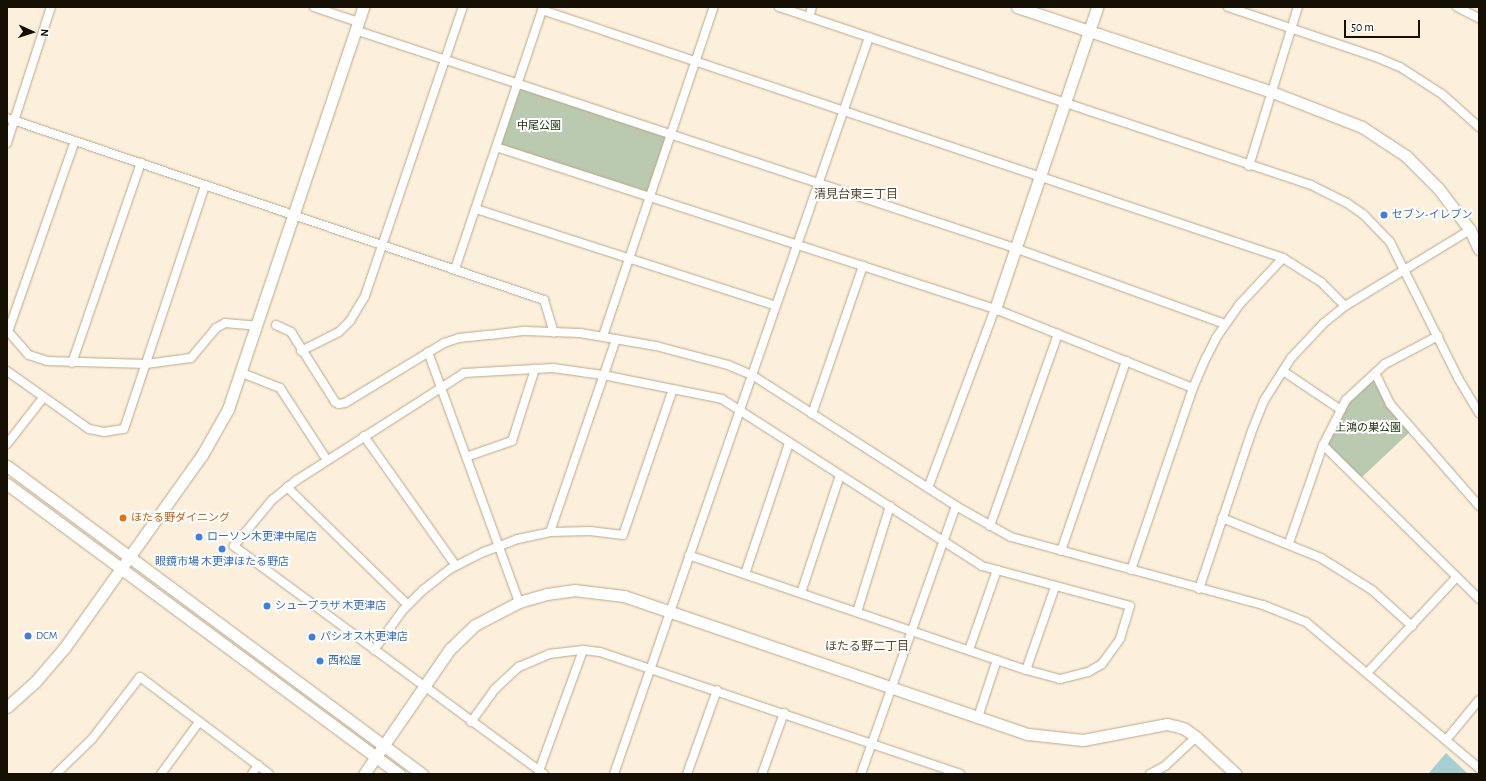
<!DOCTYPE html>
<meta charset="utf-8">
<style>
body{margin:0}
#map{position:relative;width:1486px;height:781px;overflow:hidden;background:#fcf0dc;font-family:"Alegreya Sans","Noto Sans JP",sans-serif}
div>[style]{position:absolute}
.green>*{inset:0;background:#bacab1}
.water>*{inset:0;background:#a7ced1}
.roads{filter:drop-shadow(0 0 1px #bba888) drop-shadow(0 0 1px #bba888)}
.street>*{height:8px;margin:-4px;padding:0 4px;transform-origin:4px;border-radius:4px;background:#fff}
.secondary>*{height:11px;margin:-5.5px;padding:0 5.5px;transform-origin:5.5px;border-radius:5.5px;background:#fff}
.dots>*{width:11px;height:11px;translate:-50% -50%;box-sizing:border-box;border:2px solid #fff;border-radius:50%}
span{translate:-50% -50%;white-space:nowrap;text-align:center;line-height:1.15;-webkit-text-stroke:4px #fff;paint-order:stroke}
.park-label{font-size:11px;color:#193107}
.shop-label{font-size:11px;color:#366cbe}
.left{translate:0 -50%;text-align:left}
.food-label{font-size:11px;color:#c56008}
.neighbourhood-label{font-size:12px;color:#564628}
.frame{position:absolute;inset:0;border:8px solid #140e03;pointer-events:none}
.north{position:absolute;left:12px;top:12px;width:40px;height:40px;-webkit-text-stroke:3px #fff;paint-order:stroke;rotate:93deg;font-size:11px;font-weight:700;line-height:16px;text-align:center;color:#140e03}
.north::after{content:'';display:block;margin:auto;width:14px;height:18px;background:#140e03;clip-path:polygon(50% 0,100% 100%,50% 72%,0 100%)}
.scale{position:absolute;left:1344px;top:20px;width:76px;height:18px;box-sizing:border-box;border:2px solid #140e03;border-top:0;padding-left:5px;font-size:12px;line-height:14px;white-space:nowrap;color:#140e03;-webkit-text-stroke:3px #fff;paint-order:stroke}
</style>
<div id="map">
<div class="green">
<i style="clip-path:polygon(518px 84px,671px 135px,651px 197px,496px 147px)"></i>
<i style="clip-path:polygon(1375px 373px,1411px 431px,1360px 479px,1323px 445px,1338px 415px)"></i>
</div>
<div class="water">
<i style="clip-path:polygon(1446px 753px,1468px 774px,1428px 774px)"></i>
</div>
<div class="roads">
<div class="street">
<i style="left:314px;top:7px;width:46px;rotate:18.8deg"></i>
<i style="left:779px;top:7px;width:561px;rotate:18.5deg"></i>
<i style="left:1311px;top:185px;width:40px;rotate:26.6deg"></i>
<i style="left:1347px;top:203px;width:19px;rotate:35deg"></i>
<i style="left:1363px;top:214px;width:39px;rotate:46deg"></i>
<i style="left:1390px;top:242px;width:152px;rotate:63.4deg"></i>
<i style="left:1458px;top:378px;width:41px;rotate:59deg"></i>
<i style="left:1228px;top:7px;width:156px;rotate:18.7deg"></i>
<i style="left:1376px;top:57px;width:26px;rotate:23deg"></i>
<i style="left:1400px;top:67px;width:50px;rotate:32.7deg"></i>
<i style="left:1442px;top:94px;width:50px;rotate:41.7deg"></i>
<i style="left:1457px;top:7px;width:25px;rotate:27deg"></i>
<i style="left:542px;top:10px;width:781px;rotate:18.5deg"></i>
<i style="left:1283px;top:258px;width:45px;rotate:32.3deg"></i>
<i style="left:1321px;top:282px;width:34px;rotate:45deg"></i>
<i style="left:809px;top:17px;width:10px;rotate:-73deg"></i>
<i style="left:355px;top:30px;width:695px;rotate:18.28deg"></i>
<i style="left:1015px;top:248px;width:223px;rotate:19.9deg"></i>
<i style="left:7px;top:118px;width:567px;rotate:18.72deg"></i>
<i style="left:544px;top:300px;width:34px;rotate:73deg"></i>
<i style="left:7px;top:143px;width:143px;rotate:-72.1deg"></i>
<i style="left:496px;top:147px;width:525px;rotate:17.99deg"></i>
<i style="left:995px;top:309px;width:213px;rotate:21.8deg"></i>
<i style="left:1249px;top:166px;width:166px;rotate:-72.9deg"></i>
<i style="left:476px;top:209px;width:315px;rotate:17.9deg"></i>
<i style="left:455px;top:269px;width:276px;rotate:-71.4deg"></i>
<i style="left:276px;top:325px;width:17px;rotate:25deg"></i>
<i style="left:291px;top:332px;width:83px;rotate:57.8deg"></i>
<i style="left:335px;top:402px;width:4px;rotate:27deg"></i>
<i style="left:339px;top:404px;width:6px;rotate:-9deg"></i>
<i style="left:345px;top:403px;width:116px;rotate:-31.2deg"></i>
<i style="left:444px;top:343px;width:16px;rotate:-18deg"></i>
<i style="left:459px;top:338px;width:31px;rotate:-6deg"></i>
<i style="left:490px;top:335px;width:35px;rotate:-7deg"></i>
<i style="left:525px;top:331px;width:55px;rotate:2.1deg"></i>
<i style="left:580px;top:333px;width:77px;rotate:9.7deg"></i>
<i style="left:656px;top:346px;width:74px;rotate:14.8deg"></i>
<i style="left:728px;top:365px;width:26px;rotate:23deg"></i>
<i style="left:752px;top:375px;width:242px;rotate:32.7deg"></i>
<i style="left:956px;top:506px;width:63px;rotate:29.4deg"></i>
<i style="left:1011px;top:537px;width:261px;rotate:15.1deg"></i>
<i style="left:1263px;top:605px;width:46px;rotate:21.6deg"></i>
<i style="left:1306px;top:622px;width:226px;rotate:40.2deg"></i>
<i style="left:7px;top:330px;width:33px;rotate:49deg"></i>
<i style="left:29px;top:355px;width:19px;rotate:18deg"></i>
<i style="left:47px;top:361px;width:99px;rotate:1.7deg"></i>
<i style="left:146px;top:364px;width:45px;rotate:-7.6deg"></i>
<i style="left:191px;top:358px;width:39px;rotate:-50deg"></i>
<i style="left:216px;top:328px;width:10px;rotate:-29deg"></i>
<i style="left:225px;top:323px;width:32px;rotate:5deg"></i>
<i style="left:8px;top:332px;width:202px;rotate:-70.7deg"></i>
<i style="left:603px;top:336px;width:347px;rotate:-71.4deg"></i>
<i style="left:301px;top:351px;width:42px;rotate:-26.6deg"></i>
<i style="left:339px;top:332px;width:16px;rotate:-45deg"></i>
<i style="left:350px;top:321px;width:29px;rotate:-59deg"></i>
<i style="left:365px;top:296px;width:305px;rotate:-71.3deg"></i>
<i style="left:428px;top:352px;width:266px;rotate:70deg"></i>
<i style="left:72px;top:363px;width:212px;rotate:-71deg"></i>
<i style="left:7px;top:371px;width:100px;rotate:35.3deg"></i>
<i style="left:89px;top:429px;width:15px;rotate:11deg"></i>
<i style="left:104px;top:432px;width:20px;rotate:-9deg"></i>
<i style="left:124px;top:429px;width:257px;rotate:-71.6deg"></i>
<i style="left:1283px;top:371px;width:70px;rotate:33.9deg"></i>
<i style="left:242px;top:373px;width:41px;rotate:21.5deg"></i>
<i style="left:280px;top:388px;width:86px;rotate:56.9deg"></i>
<i style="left:1375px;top:373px;width:34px;rotate:64deg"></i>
<i style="left:1390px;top:404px;width:135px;rotate:48.9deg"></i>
<i style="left:812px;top:414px;width:157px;rotate:-71deg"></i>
<i style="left:364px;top:436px;width:159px;rotate:54.7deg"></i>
<i style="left:7px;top:444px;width:58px;rotate:-52deg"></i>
<i style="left:1323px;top:445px;width:219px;rotate:44.6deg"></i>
<i style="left:466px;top:457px;width:49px;rotate:-19.2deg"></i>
<i style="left:512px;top:441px;width:76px;rotate:-72.3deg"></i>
<i style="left:287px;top:487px;width:169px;rotate:44.3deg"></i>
<i style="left:928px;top:488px;width:191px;rotate:-69.5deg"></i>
<i style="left:1222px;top:518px;width:107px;rotate:22deg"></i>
<i style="left:1321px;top:558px;width:60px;rotate:32.1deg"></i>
<i style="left:1372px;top:590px;width:54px;rotate:42deg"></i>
<i style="left:990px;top:526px;width:204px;rotate:-70.5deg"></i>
<i style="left:550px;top:532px;width:204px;rotate:-71.1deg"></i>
<i style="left:1289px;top:543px;width:104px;rotate:-70.9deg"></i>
<i style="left:1323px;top:445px;width:51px;rotate:-62.9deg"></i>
<i style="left:1346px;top:400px;width:53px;rotate:-42.7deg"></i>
<i style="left:1385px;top:364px;width:60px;rotate:-27.8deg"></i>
<i style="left:1061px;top:551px;width:201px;rotate:-71.1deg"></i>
<i style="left:1131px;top:570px;width:192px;rotate:-71.2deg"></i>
<i style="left:1193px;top:388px;width:33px;rotate:-67deg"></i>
<i style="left:1206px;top:358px;width:22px;rotate:-63deg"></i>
<i style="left:1216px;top:338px;width:40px;rotate:-55.1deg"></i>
<i style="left:1239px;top:305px;width:64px;rotate:-46.9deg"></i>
<i style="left:745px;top:574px;width:138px;rotate:-71.4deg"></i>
<i style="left:1199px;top:589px;width:170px;rotate:-71.5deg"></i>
<i style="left:1253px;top:428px;width:31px;rotate:-68deg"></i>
<i style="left:1265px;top:399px;width:49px;rotate:-57.6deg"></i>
<i style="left:1291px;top:358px;width:48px;rotate:-46.7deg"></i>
<i style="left:1324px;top:323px;width:27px;rotate:-39deg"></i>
<i style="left:1345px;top:306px;width:146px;rotate:-31.3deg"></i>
<i style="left:801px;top:593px;width:124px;rotate:-71.7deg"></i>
<i style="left:857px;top:612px;width:111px;rotate:-72.7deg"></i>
<i style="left:374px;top:650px;width:49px;rotate:-54.1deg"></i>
<i style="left:403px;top:610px;width:28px;rotate:-45deg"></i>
<i style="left:423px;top:590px;width:34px;rotate:-38deg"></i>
<i style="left:450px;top:569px;width:38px;rotate:-27deg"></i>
<i style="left:484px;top:552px;width:36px;rotate:-21deg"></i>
<i style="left:518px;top:539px;width:33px;rotate:-12deg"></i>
<i style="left:550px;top:532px;width:40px;rotate:-1.4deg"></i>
<i style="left:590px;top:531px;width:33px;rotate:7deg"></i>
<i style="left:623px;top:535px;width:154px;rotate:-71.1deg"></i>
<i style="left:969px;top:650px;width:85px;rotate:-70.7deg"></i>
<i style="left:1026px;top:670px;width:88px;rotate:-70.7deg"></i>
<i style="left:1367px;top:673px;width:130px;rotate:-46.9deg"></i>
<i style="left:978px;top:717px;width:60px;rotate:-71.6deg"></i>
<i style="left:471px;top:722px;width:41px;rotate:-54deg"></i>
<i style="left:495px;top:689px;width:33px;rotate:-43deg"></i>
<i style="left:519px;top:667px;width:33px;rotate:-23deg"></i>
<i style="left:549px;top:654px;width:34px;rotate:-7deg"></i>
<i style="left:583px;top:650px;width:17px;rotate:7deg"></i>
<i style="left:600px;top:652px;width:380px;rotate:18.7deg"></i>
<i style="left:1446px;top:740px;width:52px;rotate:-50.5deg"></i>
<i style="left:539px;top:771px;width:129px;rotate:-70deg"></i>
<i style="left:56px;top:774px;width:50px;rotate:-44.2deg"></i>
<i style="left:92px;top:739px;width:78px;rotate:-52.3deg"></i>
<i style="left:140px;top:677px;width:161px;rotate:36.9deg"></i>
<i style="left:161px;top:774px;width:64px;rotate:-53.8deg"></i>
<i style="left:252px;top:774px;width:11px;rotate:-56deg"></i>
<i style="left:544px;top:774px;width:385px;rotate:-143.7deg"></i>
<i style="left:234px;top:546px;width:60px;rotate:-50.4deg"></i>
<i style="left:272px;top:500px;width:32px;rotate:-39deg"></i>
<i style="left:297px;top:480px;width:198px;rotate:-32.6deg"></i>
<i style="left:464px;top:373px;width:89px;rotate:-3.2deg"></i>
<i style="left:553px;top:368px;width:50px;rotate:8deg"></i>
<i style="left:603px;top:375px;width:121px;rotate:11.4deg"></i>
<i style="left:722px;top:399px;width:309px;rotate:32.7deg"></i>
<i style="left:982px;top:566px;width:153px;rotate:15.1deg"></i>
<i style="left:1130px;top:606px;width:34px;rotate:107deg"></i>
<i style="left:1120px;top:639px;width:31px;rotate:126deg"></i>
<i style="left:1102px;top:664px;width:16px;rotate:150deg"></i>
<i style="left:1088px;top:672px;width:29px;rotate:166deg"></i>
<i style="left:1060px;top:679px;width:35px;rotate:-165deg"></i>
<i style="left:1026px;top:670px;width:356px;rotate:-161.2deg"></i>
<i style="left:614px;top:774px;width:780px;rotate:-70.91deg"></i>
<i style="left:687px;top:774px;width:89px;rotate:-70.3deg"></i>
<i style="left:762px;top:774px;width:65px;rotate:-70.2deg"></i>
<i style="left:861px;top:774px;width:284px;rotate:-70.5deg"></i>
<i style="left:1150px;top:774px;width:17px;rotate:-28deg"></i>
<i style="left:1165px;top:766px;width:42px;rotate:-43.1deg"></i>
</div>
<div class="secondary">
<i style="left:1017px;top:7px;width:269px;rotate:18.4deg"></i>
<i style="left:1272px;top:92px;width:97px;rotate:21.3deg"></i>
<i style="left:1362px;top:127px;width:53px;rotate:33.4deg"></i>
<i style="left:1406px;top:156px;width:45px;rotate:45deg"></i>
<i style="left:1438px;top:188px;width:53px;rotate:52.7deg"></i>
<i style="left:1470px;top:230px;width:21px;rotate:65deg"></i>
<i style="left:995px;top:309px;width:319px;rotate:-71.3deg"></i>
<i style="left:7px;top:466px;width:517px;rotate:36.58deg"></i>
<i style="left:7px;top:484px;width:488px;rotate:36.5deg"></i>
<i style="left:7px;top:707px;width:38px;rotate:-42deg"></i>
<i style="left:35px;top:682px;width:46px;rotate:-49.4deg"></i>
<i style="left:65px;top:647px;width:236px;rotate:-54.5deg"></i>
<i style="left:202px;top:455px;width:53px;rotate:-60.5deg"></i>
<i style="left:228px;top:409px;width:424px;rotate:-71.4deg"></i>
<i style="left:364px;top:774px;width:152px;rotate:-55.5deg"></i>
<i style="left:450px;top:649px;width:35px;rotate:-44deg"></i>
<i style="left:475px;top:625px;width:50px;rotate:-27.6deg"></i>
<i style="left:519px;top:602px;width:29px;rotate:-16deg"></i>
<i style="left:547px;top:594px;width:27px;rotate:-8deg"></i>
<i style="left:574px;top:590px;width:50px;rotate:6.8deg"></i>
<i style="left:624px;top:596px;width:427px;rotate:18.9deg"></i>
<i style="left:1028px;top:734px;width:55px;rotate:6.2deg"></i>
<i style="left:1083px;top:740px;width:86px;rotate:-10.8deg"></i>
<i style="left:1167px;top:724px;width:9px;rotate:13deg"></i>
<i style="left:1176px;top:726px;width:9px;rotate:18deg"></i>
<i style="left:1185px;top:729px;width:14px;rotate:36deg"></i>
<i style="left:1196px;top:737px;width:54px;rotate:42.8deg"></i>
</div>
</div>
<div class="dots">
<i style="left:1384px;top:215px;background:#3f7fe0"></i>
<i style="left:123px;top:518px;background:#e8710a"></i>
<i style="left:199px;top:537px;background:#3f7fe0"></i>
<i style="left:222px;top:549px;background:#3f7fe0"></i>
<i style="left:267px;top:606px;background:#3f7fe0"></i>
<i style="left:28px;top:636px;background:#3f7fe0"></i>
<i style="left:312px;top:637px;background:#3f7fe0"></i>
<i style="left:320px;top:661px;background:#3f7fe0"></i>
</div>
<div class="park-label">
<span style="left:539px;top:126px">中尾公園</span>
<span style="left:1368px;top:428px">上鴻の巣公園</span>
</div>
<div class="shop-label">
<span class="left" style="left:1392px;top:215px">セブン-イレブン</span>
<span class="left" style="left:207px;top:537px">ローソン木更津中尾店</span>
<span style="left:222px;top:562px">眼鏡市場 木更津ほたる野店</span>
<span class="left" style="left:275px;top:606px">シュープラザ 木更津店</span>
<span class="left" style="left:36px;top:636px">DCM</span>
<span class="left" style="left:320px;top:637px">パシオス木更津店</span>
<span class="left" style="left:328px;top:661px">西松屋</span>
</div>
<div class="food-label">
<span class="left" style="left:131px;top:518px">ほたる野ダイニング</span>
</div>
<div class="neighbourhood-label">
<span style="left:856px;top:195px">清見台東三丁目</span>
<span style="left:867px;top:647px">ほたる野二丁目</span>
</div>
<div class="frame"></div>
<div class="north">N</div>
<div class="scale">50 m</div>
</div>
